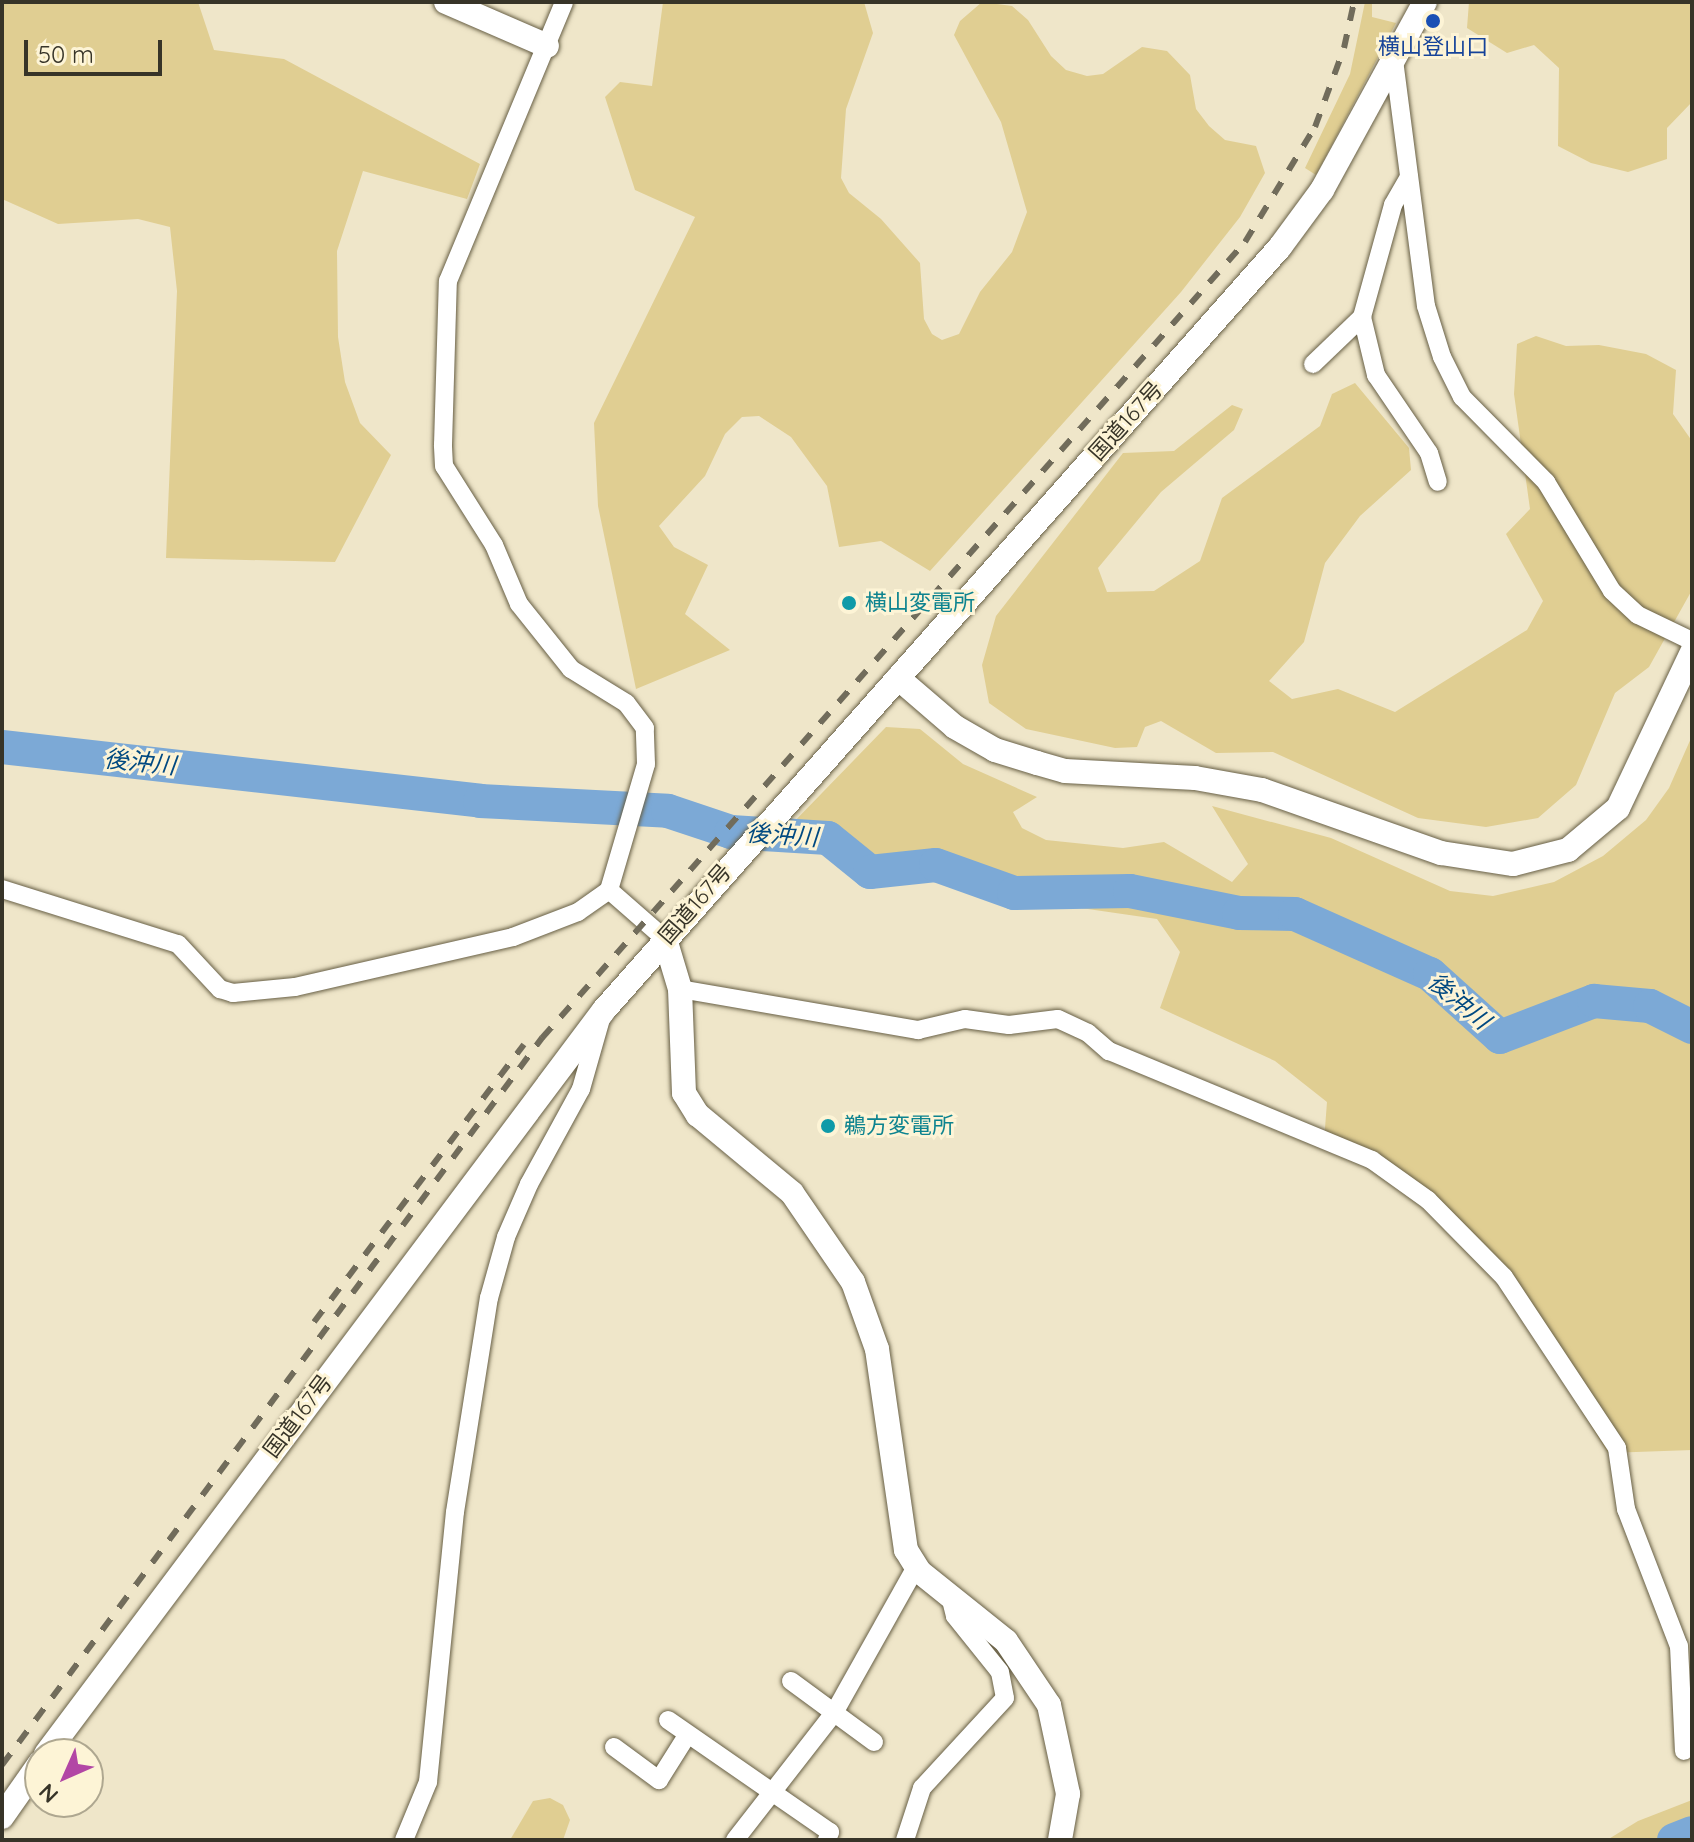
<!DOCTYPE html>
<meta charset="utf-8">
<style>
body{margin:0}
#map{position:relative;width:1694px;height:1842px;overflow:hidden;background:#efe6c9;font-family:Quicksand,"Noto Sans JP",sans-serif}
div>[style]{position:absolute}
.green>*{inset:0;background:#e0ce92}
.river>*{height:34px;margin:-17px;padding:0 17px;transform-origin:17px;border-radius:17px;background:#7ca9d6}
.roads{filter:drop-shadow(0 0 2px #675f45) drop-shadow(0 0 2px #675f45)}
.street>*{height:18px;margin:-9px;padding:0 9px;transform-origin:9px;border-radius:9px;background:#fff}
.secondary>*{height:24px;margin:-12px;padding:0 12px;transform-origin:12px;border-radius:12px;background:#fff}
.rail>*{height:6px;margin-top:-3px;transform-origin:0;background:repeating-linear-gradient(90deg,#716c5b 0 14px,transparent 0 28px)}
.dots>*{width:22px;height:22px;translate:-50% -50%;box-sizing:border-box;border:4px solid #fdf4d6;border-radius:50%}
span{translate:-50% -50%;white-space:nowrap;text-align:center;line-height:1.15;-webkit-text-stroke:6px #fdf4d6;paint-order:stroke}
.transit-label{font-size:22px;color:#164399}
.street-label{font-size:22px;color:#373428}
.culture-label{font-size:22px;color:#0d838f}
.left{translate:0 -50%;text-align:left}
.water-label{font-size:24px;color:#014981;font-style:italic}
.frame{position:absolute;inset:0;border:4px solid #373428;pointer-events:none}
.north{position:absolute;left:24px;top:1738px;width:80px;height:80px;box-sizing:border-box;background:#fdf4d6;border:2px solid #aea790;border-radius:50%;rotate:225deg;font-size:22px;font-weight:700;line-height:32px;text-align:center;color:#373428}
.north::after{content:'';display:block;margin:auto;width:28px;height:36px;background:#b246a5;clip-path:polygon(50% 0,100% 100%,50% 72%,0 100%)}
.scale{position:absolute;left:24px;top:40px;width:138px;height:36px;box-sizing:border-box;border:4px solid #373428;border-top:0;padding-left:10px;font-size:24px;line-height:28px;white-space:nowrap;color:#373428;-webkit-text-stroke:6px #fdf4d6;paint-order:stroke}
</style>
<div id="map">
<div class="green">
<i style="clip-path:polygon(2px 2px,198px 2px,214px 50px,284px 59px,480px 164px,467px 199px,363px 171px,337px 251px,338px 337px,345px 382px,360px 423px,391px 455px,335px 562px,166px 558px,177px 291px,170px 227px,138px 219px,58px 224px,2px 199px)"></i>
<i style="clip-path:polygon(663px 2px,864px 2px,873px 33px,846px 109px,841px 178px,849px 193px,881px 219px,920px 263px,924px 319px,932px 334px,942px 340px,959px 334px,980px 292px,1012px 252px,1027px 212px,1001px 122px,954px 35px,960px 21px,982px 2px,1012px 6px,1028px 20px,1051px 56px,1066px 70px,1087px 76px,1103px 74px,1142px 47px,1167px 51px,1190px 75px,1196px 109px,1209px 126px,1225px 140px,1256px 146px,1265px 173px,1240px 217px,1181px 292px,930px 571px,881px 541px,839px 547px,827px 486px,791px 437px,759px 416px,742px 417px,725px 434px,705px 476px,659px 526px,674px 547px,708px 565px,685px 614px,730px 650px,636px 689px,598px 506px,594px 423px,695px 217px,635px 190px,605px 97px,620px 82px,652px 86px)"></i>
<i style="clip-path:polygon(1365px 2px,1372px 2px,1372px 17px,1396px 23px,1316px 175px,1305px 168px,1350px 74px)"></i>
<i style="clip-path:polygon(1469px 2px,1692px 2px,1692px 102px,1667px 128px,1667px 159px,1628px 172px,1591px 163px,1558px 146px,1559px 68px,1534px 45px,1507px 53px,1467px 28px)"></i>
<i style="clip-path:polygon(1536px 336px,1566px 346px,1599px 345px,1646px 354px,1676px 370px,1673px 414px,1692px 441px,1692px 590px,1649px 667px,1615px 693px,1576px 785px,1538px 818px,1486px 827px,1418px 818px,1273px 752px,1216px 753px,1161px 721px,1145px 727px,1137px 747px,1115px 748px,1026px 729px,989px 703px,982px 665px,996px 616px,1123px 453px,1174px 451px,1232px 405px,1243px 409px,1234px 430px,1161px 492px,1098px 568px,1107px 592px,1154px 591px,1200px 561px,1222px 498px,1320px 426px,1332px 394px,1355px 383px,1409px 448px,1411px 470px,1360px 516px,1325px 563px,1304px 642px,1269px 681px,1292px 699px,1338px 689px,1395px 712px,1527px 630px,1543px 601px,1506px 534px,1530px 509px,1514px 394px,1517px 344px)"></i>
<i style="clip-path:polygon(886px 727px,920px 729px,963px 764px,1037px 797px,1013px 812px,1022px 828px,1046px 840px,1123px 848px,1164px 842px,1232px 882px,1248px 864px,1212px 806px,1331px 838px,1450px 891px,1493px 896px,1554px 882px,1603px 856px,1646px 820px,1669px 788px,1692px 736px,1692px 1450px,1608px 1453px,1504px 1288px,1403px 1187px,1324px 1141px,1327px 1102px,1275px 1061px,1160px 1008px,1180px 952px,1157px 919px,1074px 907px,1035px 908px,939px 872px,911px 872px,878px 862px,832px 826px,799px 834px,789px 827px)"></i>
<i style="clip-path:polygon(550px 1798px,563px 1805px,570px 1820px,563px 1840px,510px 1840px,533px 1801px)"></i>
<i style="clip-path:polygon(1692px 1800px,1692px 1840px,1607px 1840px,1638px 1821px)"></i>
</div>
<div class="river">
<i style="left:2px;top:747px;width:481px;rotate:6.4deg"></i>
<i style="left:480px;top:801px;width:188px;rotate:3deg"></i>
<i style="left:668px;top:811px;width:66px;rotate:18.4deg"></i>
<i style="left:731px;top:832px;width:97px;rotate:3.5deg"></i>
<i style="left:828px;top:838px;width:54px;rotate:39deg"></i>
<i style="left:870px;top:872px;width:66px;rotate:-6.1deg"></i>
<i style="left:936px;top:865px;width:83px;rotate:19.7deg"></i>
<i style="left:1014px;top:893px;width:116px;rotate:-1deg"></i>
<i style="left:1130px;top:891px;width:111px;rotate:11.4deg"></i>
<i style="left:1239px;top:913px;width:56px;rotate:1deg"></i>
<i style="left:1295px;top:914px;width:148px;rotate:24deg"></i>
<i style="left:1430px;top:974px;width:94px;rotate:42deg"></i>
<i style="left:1500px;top:1037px;width:101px;rotate:-21deg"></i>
<i style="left:1594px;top:1001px;width:56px;rotate:5.1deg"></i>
<i style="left:1650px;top:1006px;width:47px;rotate:26.6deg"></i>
<i style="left:1674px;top:1840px;width:19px;rotate:-21deg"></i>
</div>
<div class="roads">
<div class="street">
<i style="left:1394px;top:60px;width:248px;rotate:82.6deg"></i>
<i style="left:1426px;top:306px;width:53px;rotate:72.6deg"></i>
<i style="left:1442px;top:357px;width:45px;rotate:63.4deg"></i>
<i style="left:1462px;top:397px;width:120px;rotate:45.3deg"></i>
<i style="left:1546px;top:482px;width:127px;rotate:58.8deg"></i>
<i style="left:1612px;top:591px;width:35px;rotate:43deg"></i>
<i style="left:1638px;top:615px;width:60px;rotate:25.7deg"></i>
<i style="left:1409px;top:177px;width:32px;rotate:120deg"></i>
<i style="left:1393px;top:205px;width:116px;rotate:105.5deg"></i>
<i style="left:1362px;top:317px;width:60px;rotate:76.4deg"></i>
<i style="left:1376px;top:375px;width:94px;rotate:55.8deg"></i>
<i style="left:1429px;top:453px;width:30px;rotate:73deg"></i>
<i style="left:1313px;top:364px;width:68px;rotate:-43.8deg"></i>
<i style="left:2px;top:889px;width:184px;rotate:17.4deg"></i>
<i style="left:178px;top:944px;width:62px;rotate:47deg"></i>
<i style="left:220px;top:989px;width:14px;rotate:17deg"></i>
<i style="left:233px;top:993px;width:62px;rotate:-5.5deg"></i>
<i style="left:295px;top:987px;width:224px;rotate:-12.9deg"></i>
<i style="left:513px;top:937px;width:70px;rotate:-21deg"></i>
<i style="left:578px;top:912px;width:38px;rotate:-35deg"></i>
<i style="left:609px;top:890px;width:131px;rotate:-73.6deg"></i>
<i style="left:646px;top:764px;width:36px;rotate:-92deg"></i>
<i style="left:645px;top:728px;width:31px;rotate:-127deg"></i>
<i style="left:626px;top:703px;width:65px;rotate:-148.3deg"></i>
<i style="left:571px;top:669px;width:83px;rotate:-128.7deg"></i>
<i style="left:519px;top:604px;width:64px;rotate:-113deg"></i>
<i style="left:494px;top:545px;width:93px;rotate:-122.3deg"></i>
<i style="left:444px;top:466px;width:21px;rotate:-93deg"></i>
<i style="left:443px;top:445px;width:164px;rotate:-88.3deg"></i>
<i style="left:448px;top:281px;width:302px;rotate:-67.4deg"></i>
<i style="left:609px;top:890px;width:74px;rotate:41.2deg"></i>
<i style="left:680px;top:989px;width:242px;rotate:9.8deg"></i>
<i style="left:918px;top:1030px;width:48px;rotate:-13.2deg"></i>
<i style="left:965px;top:1019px;width:44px;rotate:7.8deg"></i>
<i style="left:1009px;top:1025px;width:49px;rotate:-7deg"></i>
<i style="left:1058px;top:1019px;width:33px;rotate:25deg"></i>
<i style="left:1088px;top:1033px;width:28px;rotate:41deg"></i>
<i style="left:1109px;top:1051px;width:285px;rotate:22.5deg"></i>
<i style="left:1372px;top:1160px;width:69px;rotate:35.5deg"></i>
<i style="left:1428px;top:1200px;width:108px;rotate:45.4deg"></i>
<i style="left:1504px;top:1277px;width:205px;rotate:56.5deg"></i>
<i style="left:1617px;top:1448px;width:62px;rotate:81.6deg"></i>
<i style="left:1626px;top:1509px;width:147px;rotate:68.9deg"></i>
<i style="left:1679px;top:1646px;width:105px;rotate:87.3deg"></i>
<i style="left:791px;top:1681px;width:103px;rotate:36.3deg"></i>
<i style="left:668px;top:1720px;width:197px;rotate:34.7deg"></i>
<i style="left:830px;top:1832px;width:9px;rotate:111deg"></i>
<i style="left:614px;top:1747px;width:56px;rotate:36.3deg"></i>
<i style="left:659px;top:1780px;width:54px;rotate:-57.8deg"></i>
<i style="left:404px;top:1840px;width:63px;rotate:-67.5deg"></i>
<i style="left:428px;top:1782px;width:271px;rotate:-84.3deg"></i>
<i style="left:455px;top:1512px;width:217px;rotate:-81deg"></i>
<i style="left:489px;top:1298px;width:63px;rotate:-74.4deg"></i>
<i style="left:506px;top:1237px;width:58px;rotate:-66.5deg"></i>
<i style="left:529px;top:1184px;width:108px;rotate:-61.3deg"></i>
<i style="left:581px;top:1089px;width:73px;rotate:-74.1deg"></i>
<i style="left:735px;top:1840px;width:161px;rotate:-52.1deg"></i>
<i style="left:834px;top:1713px;width:167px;rotate:-60.7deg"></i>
<i style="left:905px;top:1840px;width:55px;rotate:-71.9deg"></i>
<i style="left:922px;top:1788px;width:122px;rotate:-47.3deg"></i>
<i style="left:1005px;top:1698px;width:26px;rotate:-101deg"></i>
<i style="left:1000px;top:1672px;width:72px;rotate:-128.8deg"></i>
<i style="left:955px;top:1616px;width:21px;rotate:-104deg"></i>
</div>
<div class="secondary">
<i style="left:446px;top:2px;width:110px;rotate:23.5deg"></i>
<i style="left:898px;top:678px;width:75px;rotate:40.7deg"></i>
<i style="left:955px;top:727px;width:46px;rotate:29.9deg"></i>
<i style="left:995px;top:750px;width:44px;rotate:17.2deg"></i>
<i style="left:1037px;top:763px;width:29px;rotate:16deg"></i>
<i style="left:1065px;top:771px;width:130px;rotate:3.1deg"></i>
<i style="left:1195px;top:778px;width:68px;rotate:10.2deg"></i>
<i style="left:1262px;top:790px;width:190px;rotate:19.4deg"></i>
<i style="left:1441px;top:853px;width:73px;rotate:8.7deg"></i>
<i style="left:1513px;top:864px;width:57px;rotate:-14.3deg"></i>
<i style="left:1568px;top:850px;width:65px;rotate:-40deg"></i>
<i style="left:1618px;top:808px;width:173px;rotate:-64.6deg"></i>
<i style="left:665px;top:939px;width:52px;rotate:73.3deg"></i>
<i style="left:680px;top:989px;width:104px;rotate:87.8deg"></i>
<i style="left:684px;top:1093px;width:26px;rotate:58deg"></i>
<i style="left:698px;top:1115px;width:122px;rotate:39.7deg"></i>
<i style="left:792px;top:1193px;width:108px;rotate:55.6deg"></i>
<i style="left:853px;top:1282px;width:71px;rotate:70.3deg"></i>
<i style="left:877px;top:1349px;width:203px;rotate:81.8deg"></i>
<i style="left:906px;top:1550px;width:26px;rotate:58deg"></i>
<i style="left:920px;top:1572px;width:110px;rotate:38.7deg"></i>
<i style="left:1006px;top:1641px;width:77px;rotate:56.1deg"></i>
<i style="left:1049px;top:1705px;width:91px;rotate:77.9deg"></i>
<i style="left:1068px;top:1794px;width:47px;rotate:99.9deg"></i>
<i style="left:46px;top:1754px;width:930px;rotate:-53.13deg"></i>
<i style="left:604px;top:1010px;width:1019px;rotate:-48.46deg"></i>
<i style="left:1280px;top:247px;width:71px;rotate:-53.6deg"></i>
<i style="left:1322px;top:190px;width:214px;rotate:-61.3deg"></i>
<i style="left:2px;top:1817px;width:66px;rotate:-54.9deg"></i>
</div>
</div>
<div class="rail">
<i style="left:314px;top:1322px;width:348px;rotate:-52.9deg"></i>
<i style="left:2px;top:1765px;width:906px;rotate:-53.4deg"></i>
<i style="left:542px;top:1038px;width:1062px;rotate:-48.55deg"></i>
<i style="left:1245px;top:242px;width:135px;rotate:-58.7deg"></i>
<i style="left:1315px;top:127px;width:84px;rotate:-69.8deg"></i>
<i style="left:1344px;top:48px;width:47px;rotate:-77.7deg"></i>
</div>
<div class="dots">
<i style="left:1433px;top:21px;background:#1a4fb4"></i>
<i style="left:849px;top:603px;background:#0f9aa8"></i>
<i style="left:828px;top:1126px;background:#0f9aa8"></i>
</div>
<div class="transit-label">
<span style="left:1433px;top:47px">横山登山口</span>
</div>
<div class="street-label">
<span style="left:1126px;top:421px;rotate:-48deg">国道167号</span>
<span style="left:695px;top:904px;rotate:-49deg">国道167号</span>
<span style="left:298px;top:1416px;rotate:-53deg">国道167号</span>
</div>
<div class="culture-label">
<span class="left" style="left:865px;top:603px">横山変電所</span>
<span class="left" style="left:844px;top:1126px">鵜方変電所</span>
</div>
<div class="water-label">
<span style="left:140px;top:762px;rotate:6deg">後沖川</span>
<span style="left:782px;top:835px;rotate:4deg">後沖川</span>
<span style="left:1459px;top:1001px;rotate:40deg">後沖川</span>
</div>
<div class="frame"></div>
<div class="north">N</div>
<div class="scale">50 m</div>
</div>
